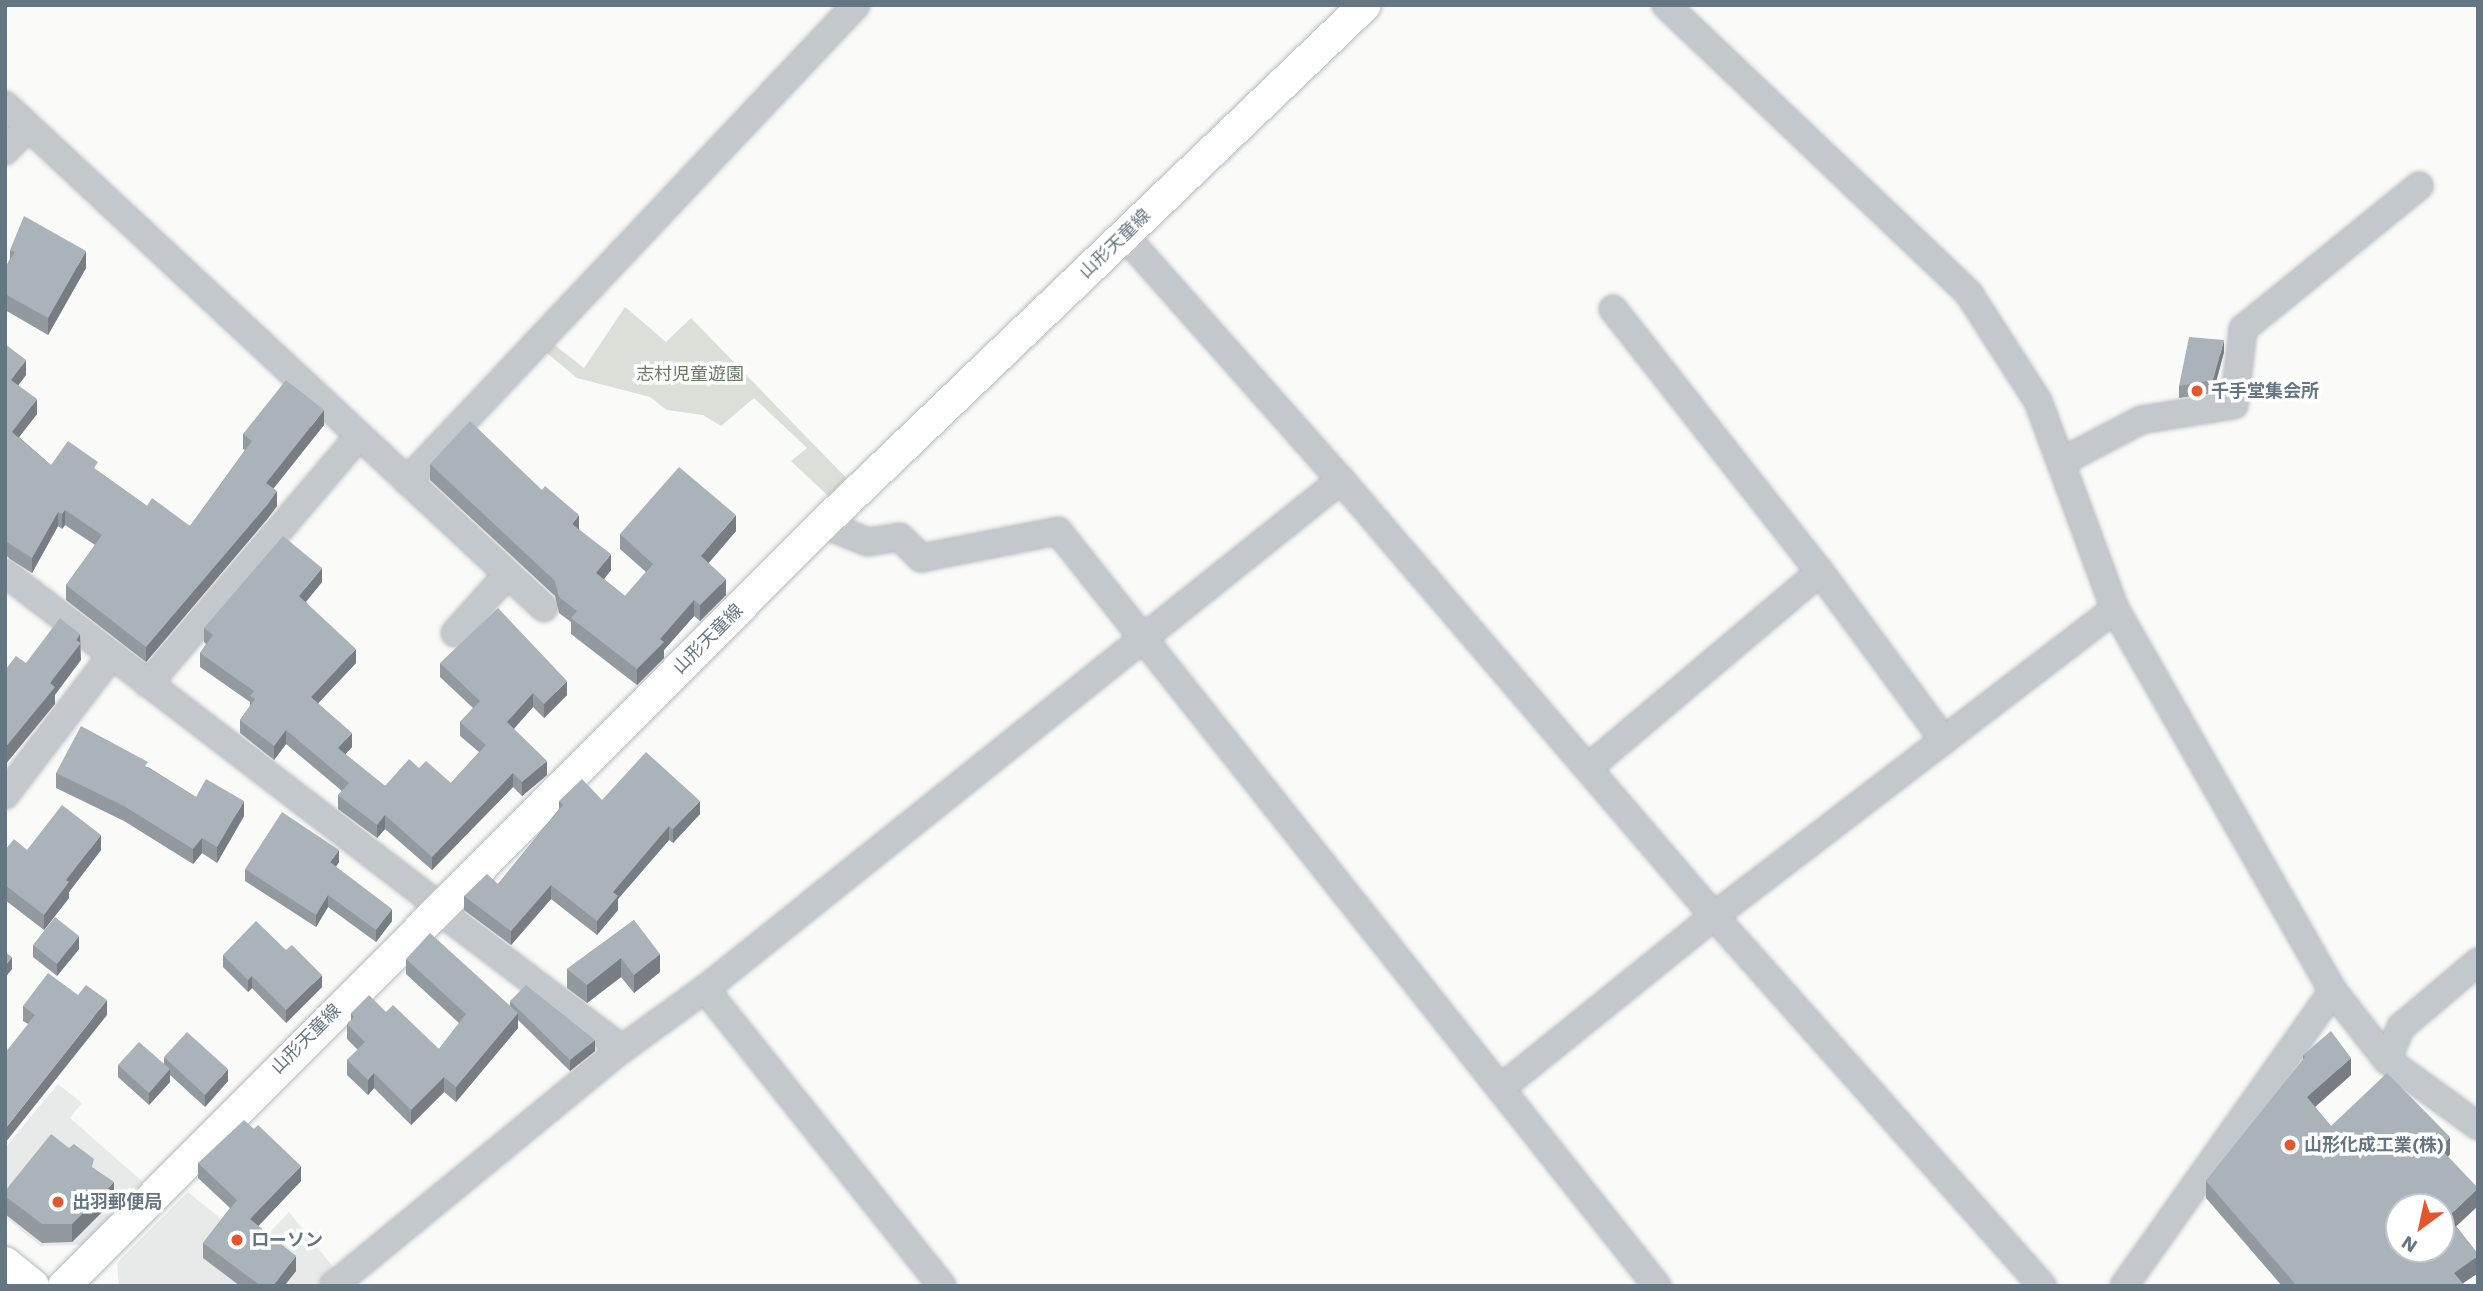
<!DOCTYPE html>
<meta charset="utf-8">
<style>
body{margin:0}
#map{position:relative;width:2483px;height:1291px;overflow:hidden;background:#fafaf8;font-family:"Work Sans","Noto Sans JP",sans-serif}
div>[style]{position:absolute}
.built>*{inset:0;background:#e8e9e9}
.green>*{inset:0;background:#dadfd7}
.roads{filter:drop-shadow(0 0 2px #b5babe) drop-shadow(0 0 2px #b5babe)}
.minor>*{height:26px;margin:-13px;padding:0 13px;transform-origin:13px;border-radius:13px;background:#c3c8cc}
.major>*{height:32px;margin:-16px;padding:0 16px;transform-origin:16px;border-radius:16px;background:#fff}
.wall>*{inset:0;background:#929a9f}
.shaded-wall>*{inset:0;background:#777d82}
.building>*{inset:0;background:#aab3b9}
.dots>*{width:19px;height:19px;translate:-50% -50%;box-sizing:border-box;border:4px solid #fff;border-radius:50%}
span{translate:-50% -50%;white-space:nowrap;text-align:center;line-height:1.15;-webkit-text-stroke:7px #fff;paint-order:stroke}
.street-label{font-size:18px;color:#657683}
.park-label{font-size:18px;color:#687a64}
.poi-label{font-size:18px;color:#657683;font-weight:700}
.left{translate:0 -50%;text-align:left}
.frame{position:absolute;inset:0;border:7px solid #657683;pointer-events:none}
.north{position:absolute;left:2385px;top:1193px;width:70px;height:70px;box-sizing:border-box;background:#fff;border:2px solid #c1c8cd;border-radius:50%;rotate:213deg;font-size:19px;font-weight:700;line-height:28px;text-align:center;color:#657683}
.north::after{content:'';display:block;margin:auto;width:24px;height:32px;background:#e4572e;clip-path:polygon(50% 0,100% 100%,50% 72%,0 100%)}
</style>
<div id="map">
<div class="built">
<i style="clip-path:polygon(58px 1084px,82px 1103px,70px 1118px,143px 1182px,82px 1245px,40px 1246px,5px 1217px,5px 1148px)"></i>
<i style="clip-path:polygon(188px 1192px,226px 1223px,264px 1238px,289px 1212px,334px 1268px,314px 1286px,119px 1286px,117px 1263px)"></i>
</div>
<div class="green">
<i style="clip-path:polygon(625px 307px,666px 342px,691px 318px,858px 490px,841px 508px,791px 461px,807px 448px,754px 398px,721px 426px,703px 415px,667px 410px,650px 397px,577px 378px,536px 344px,543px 336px,584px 368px)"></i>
</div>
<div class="roads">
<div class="minor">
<i style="left:1666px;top:5px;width:419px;rotate:43.6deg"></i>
<i style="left:1969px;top:294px;width:127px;rotate:57.2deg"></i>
<i style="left:2038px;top:401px;width:222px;rotate:69.7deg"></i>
<i style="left:2115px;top:609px;width:440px;rotate:60.3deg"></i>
<i style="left:2333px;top:991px;width:88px;rotate:52deg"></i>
<i style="left:2387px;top:1060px;width:112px;rotate:36deg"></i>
<i style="left:5px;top:105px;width:737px;rotate:43.02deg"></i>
<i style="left:5px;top:151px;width:33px;rotate:-46deg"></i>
<i style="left:1124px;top:235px;width:327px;rotate:48.5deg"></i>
<i style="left:1341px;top:480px;width:574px;rotate:49.45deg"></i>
<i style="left:1714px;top:916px;width:495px;rotate:48.4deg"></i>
<i style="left:1613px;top:309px;width:335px;rotate:51.8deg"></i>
<i style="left:1820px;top:572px;width:209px;rotate:53.6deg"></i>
<i style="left:2061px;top:462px;width:90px;rotate:-27.7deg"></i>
<i style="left:2141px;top:420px;width:94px;rotate:-9.2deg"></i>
<i style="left:2234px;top:405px;width:77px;rotate:-83.2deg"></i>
<i style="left:2243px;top:329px;width:227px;rotate:-39.1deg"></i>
<i style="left:407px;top:481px;width:654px;rotate:-46.67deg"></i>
<i style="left:823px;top:524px;width:48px;rotate:21.8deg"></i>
<i style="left:868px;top:542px;width:32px;rotate:-9deg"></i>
<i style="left:900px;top:537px;width:30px;rotate:45deg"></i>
<i style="left:921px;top:558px;width:140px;rotate:-11.1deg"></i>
<i style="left:1058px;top:531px;width:964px;rotate:51.57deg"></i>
<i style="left:5px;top:573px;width:547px;rotate:37.5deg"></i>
<i style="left:455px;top:633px;width:78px;rotate:-48.1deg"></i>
<i style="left:148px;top:684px;width:324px;rotate:-49.6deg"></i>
<i style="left:1588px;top:768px;width:304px;rotate:-40.2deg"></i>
<i style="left:5px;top:795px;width:176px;rotate:-52.6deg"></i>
<i style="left:437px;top:909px;width:232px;rotate:37.1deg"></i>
<i style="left:705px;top:989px;width:380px;rotate:51.4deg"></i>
<i style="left:2387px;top:1060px;width:36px;rotate:-67deg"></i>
<i style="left:2401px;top:1027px;width:101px;rotate:-40.2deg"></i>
<i style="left:1501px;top:1088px;width:274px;rotate:-38.9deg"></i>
<i style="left:1714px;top:916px;width:505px;rotate:-37.44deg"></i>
<i style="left:333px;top:1286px;width:374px;rotate:-39.4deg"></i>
<i style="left:622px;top:1049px;width:102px;rotate:-35.9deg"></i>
<i style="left:705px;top:989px;width:815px;rotate:-38.67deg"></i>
<i style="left:2124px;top:1286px;width:362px;rotate:-54.7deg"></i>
</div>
<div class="major">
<i style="left:5px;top:1263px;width:36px;rotate:39deg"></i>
<i style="left:64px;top:1286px;width:1076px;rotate:-45.11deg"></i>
<i style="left:823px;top:524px;width:750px;rotate:-43.76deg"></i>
</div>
</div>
<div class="wall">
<i style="clip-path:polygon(10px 250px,86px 268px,48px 335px,5px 310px,5px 268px,10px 259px)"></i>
<i style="clip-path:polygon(5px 344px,26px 375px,18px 385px,37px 414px,19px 437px,51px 465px,98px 471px,147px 506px,190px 526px,245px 450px,243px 449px,243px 434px,324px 425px,273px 488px,277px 506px,268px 518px,146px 662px,66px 600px,66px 585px,95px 545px,65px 525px,62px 529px,58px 526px,32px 573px,10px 559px,5px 554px)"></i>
<i style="clip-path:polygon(2224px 352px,2213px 393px,2179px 398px,2179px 386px)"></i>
<i style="clip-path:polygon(430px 464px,579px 529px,611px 570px,604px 579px,625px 596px,646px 572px,620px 549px,620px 534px,736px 531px,708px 563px,726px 595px,700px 621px,694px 616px,664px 650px,664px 658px,637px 685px,571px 634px,571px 622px,559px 613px,555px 596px,430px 480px)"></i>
<i style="clip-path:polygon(322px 582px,306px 602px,356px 663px,318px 703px,352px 747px,345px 754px,385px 786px,419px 768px,451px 783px,479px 752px,460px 736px,460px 722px,473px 708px,440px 677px,440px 663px,567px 695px,544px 718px,533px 707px,514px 729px,547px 775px,522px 796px,513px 787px,432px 870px,385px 829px,377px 838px,338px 809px,338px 795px,342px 791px,286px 744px,274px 760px,240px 733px,240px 720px,250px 706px,250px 702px,200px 667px,200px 653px,206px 644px,204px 642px,204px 628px)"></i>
<i style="clip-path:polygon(148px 767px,196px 797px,244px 816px,217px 863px,202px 853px,193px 864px,124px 821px,56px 788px,56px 773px)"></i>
<i style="clip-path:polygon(602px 800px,700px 814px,673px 843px,669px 840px,618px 899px,618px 910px,597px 935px,551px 899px,511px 945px,464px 910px,464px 896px,498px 884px,559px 809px,559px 801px)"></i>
<i style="clip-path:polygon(5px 850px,101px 850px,69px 892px,69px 898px,44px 930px,5px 900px)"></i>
<i style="clip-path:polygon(339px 862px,336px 867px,392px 921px,376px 942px,328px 907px,316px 927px,245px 881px,245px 869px)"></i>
<i style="clip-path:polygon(634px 920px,660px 972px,634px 993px,621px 977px,587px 1003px,567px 988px,567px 969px)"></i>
<i style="clip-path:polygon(33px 945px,79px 949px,57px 976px,33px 957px)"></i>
<i style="clip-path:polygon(223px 955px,322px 987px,286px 1023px,252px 988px,248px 992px,223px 967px)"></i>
<i style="clip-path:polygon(406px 959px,510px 1006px,510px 1001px,595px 1051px,570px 1071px,518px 1020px,518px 1028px,456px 1102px,444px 1092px,411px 1125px,374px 1088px,368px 1095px,347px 1075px,347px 1060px,358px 1050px,347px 1039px,347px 1024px,351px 1020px,351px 1013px,386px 1012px,439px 1049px,459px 1023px,406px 974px)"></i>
<i style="clip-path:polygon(78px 995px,107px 1015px,28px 1024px,23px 1021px,23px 1006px)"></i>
<i style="clip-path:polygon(2303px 1055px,2351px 1075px,2315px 1107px,2331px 1126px,2450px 1154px,2448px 1157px,2456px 1226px,2478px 1254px,2478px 1273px,2463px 1283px,2465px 1286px,2282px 1286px,2206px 1198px,2206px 1181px,2303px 1060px)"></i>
<i style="clip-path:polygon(164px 1057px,228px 1081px,205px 1107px,170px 1075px,170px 1082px,149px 1105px,118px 1077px,118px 1065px,164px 1064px)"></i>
<i style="clip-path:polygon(198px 1163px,301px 1181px,258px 1226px,296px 1271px,284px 1286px,240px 1286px,203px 1258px,203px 1243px,230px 1208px,198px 1178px)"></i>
<i style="clip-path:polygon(94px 1168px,114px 1200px,72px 1242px,42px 1243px,5px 1214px,5px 1191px)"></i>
</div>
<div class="shaded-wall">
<i style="clip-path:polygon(86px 251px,86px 268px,48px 335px,48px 318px)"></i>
<i style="clip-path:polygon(2224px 340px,2224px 352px,2213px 393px,2213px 380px)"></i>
<i style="clip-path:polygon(26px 360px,26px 375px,11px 395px,11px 380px)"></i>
<i style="clip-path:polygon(37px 399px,37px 414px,12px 446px,12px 432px)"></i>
<i style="clip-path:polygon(324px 410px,324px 425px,266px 498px,266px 483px)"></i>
<i style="clip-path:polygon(277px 491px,277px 506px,268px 518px,146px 662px,146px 647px)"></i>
<i style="clip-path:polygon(65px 510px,65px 525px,62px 529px,62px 514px)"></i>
<i style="clip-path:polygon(58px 512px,58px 526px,32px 573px,32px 558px)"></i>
<i style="clip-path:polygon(579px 515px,579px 531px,572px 524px)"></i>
<i style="clip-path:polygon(736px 515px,736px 531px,701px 572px,701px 556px)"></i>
<i style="clip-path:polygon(611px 554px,611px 570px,596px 589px,596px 573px)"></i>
<i style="clip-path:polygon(322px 568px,322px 582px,299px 610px,299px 596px)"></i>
<i style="clip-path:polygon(726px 579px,726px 595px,700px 621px,700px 605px)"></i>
<i style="clip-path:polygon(694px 600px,694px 616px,664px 650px,664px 658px,637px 685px,637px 669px,660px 639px)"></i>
<i style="clip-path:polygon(80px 634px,81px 660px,55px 695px,55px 704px,5px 765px,5px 748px,50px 683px)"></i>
<i style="clip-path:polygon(356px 649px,356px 663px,311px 711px,311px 697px)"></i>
<i style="clip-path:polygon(567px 681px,567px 695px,544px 718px,544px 704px)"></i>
<i style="clip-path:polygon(533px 693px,533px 707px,507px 736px,507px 722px)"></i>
<i style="clip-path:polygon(286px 730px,286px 744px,274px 760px,274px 746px)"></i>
<i style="clip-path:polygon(352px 733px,352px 747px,338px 762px,338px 748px)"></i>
<i style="clip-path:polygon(547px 761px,547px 775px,522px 796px,522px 782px)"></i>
<i style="clip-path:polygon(513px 773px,513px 787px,432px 870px,432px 857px)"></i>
<i style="clip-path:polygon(244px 801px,244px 816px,217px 863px,217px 847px)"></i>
<i style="clip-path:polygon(700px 801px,700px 814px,673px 843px,673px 829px)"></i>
<i style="clip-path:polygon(385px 815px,385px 829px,377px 838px,377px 825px)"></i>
<i style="clip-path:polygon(669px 826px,669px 840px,618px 899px,618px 910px,597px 935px,597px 921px,613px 892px)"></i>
<i style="clip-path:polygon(101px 835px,101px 850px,69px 892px,69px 898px,44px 930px,44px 915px,66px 880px)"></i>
<i style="clip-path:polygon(202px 838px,202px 853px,193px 864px,193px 849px)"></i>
<i style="clip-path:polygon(339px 850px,339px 862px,330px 874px,330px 862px)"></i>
<i style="clip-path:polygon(551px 885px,551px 899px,511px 945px,511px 931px)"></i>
<i style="clip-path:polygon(328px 895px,328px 907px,316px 927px,316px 915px)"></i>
<i style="clip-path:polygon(392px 909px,392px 921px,376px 942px,376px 930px)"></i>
<i style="clip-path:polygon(79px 936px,79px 949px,57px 976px,57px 964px)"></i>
<i style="clip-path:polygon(660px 954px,660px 972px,634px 993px,634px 975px)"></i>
<i style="clip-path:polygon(12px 957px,12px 969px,5px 978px,5px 966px)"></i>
<i style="clip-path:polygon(621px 958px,621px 977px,587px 1003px,587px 985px)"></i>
<i style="clip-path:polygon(322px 975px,322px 987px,286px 1023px,286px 1010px)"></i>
<i style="clip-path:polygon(252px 976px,252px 988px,248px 992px,248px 980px)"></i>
<i style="clip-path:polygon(107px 1000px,107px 1015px,5px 1143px,5px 1129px)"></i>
<i style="clip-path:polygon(518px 1013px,518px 1028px,456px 1102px,456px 1087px)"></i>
<i style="clip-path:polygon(595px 1040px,595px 1051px,570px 1071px,570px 1060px)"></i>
<i style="clip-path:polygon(2351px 1058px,2351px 1075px,2307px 1114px,2307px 1097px)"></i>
<i style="clip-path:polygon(170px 1069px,170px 1082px,149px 1105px,149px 1093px)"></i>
<i style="clip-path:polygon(228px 1069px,228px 1081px,205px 1107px,205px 1095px)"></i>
<i style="clip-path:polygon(374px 1073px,374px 1088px,368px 1095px,368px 1080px)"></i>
<i style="clip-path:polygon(444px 1077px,444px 1092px,411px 1125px,411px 1110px)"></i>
<i style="clip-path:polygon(2450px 1137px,2450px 1154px,2440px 1165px,2440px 1148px)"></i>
<i style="clip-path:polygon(301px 1166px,301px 1181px,250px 1235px,250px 1219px)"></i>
<i style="clip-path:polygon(114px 1182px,114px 1200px,72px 1242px,72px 1224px)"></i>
<i style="clip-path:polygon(2478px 1188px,2478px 1206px,2448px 1234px,2448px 1217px)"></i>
<i style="clip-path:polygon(296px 1256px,296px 1271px,284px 1286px,273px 1286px)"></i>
<i style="clip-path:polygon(2478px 1256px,2478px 1273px,2459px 1286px,2454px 1273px)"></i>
</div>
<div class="building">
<i style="clip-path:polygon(24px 216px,86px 251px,48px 318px,5px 294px,5px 268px,15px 252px,10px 250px)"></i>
<i style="clip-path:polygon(2189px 337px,2224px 340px,2213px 380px,2179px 386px)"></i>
<i style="clip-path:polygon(5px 344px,26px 360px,11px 380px,37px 399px,12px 432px,51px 465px,68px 441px,98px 462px,94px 468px,147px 506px,152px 498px,190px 526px,252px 441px,243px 434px,286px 380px,324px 410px,266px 483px,277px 491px,268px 504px,146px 647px,66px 585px,102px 535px,65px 510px,62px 514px,58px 512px,32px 558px,10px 544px,5px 540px)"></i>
<i style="clip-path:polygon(470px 421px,542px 490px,545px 486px,579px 515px,572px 524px,611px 554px,596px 573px,625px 596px,653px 564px,620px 534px,679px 467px,736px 515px,701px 556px,726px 579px,700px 605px,694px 600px,660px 639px,664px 642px,637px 669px,571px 618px,577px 611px,559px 597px,555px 581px,430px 464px)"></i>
<i style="clip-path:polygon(283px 536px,322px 568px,299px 596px,356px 649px,311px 697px,352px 733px,338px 748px,385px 786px,409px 759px,419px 768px,426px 761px,451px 783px,486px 745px,460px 722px,480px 701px,440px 663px,498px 608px,567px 681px,544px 704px,533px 693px,507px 722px,547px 761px,522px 782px,513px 773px,432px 857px,385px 815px,377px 825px,338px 795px,349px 783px,286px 730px,274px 746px,240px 720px,255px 699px,250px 696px,254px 691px,200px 653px,213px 635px,204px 628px)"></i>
<i style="clip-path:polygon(60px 618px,80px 634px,76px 640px,81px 643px,50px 683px,55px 687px,5px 748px,5px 670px,16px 656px,26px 663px)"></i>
<i style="clip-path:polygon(81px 726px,148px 762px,145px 766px,196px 797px,206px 779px,244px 801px,217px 847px,202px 838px,193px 849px,124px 806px,56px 773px)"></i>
<i style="clip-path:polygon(646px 752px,700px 801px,673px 829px,669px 826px,613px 892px,618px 896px,597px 921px,551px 885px,511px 931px,464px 896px,487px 874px,498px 884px,563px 805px,559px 801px,582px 779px,602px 800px)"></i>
<i style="clip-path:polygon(62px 805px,101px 835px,66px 880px,69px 882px,44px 915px,5px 885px,5px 850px,14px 839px,27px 850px)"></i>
<i style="clip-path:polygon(282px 812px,339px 850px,330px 862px,392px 909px,376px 930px,328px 895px,316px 915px,245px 869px)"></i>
<i style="clip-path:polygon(55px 917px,79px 936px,57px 964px,33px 945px)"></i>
<i style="clip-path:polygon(634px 920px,660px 954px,634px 975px,621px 958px,587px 985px,567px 969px)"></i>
<i style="clip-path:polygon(256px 921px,286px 950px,292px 945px,322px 975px,286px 1010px,252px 976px,248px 980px,223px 955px)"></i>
<i style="clip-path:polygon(430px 933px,518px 1013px,456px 1087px,444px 1077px,411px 1110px,374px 1073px,368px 1080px,347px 1060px,365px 1042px,347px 1024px,354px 1017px,351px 1013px,369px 995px,386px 1012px,393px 1005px,439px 1049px,466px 1014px,406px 959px)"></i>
<i style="clip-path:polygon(5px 952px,12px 957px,5px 966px)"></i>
<i style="clip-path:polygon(48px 973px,78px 995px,86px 985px,107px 1000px,5px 1129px,5px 1053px,35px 1015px,23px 1006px)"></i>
<i style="clip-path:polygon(526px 985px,595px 1040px,570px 1060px,510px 1001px)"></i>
<i style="clip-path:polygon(evenodd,2331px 1031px,2351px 1058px,2307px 1097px,2331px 1126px,2387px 1073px,2450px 1137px,2440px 1148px,2478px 1188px,2448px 1217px,2478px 1254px,2478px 1256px,2454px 1273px,2465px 1286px,2297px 1286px,2206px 1181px,2305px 1057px,2303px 1055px,2331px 1031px,2399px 1207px,2441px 1207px,2441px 1249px,2399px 1249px,2399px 1207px)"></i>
<i style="clip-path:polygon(187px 1032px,228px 1069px,205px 1095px,164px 1057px)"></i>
<i style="clip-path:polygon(139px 1042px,170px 1069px,149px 1093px,118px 1065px)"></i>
<i style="clip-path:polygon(244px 1120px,254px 1129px,258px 1125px,301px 1166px,250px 1219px,296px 1256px,273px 1286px,261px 1286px,203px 1243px,237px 1200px,198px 1163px)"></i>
<i style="clip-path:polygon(51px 1134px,69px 1148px,74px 1144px,94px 1159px,92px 1167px,114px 1182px,72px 1224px,42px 1224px,5px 1196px,5px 1191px)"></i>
</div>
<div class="dots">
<i style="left:2197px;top:391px;background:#e4572e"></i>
<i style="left:2290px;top:1145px;background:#e4572e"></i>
<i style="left:58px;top:1202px;background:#e4572e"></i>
<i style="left:237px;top:1240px;background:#e4572e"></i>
</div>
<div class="street-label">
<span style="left:1115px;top:244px;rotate:-44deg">山形天童線</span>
<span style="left:708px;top:639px;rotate:-45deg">山形天童線</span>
<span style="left:306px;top:1039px;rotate:-45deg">山形天童線</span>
</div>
<div class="park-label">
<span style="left:690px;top:374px">志村児童遊園</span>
</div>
<div class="poi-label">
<span class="left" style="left:2211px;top:391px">千手堂集会所</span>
<span class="left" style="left:2304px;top:1145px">山形化成工業(株)</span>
<span class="left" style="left:72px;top:1202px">出羽郵便局</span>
<span class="left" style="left:251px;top:1240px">ローソン</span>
</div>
<div class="frame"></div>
<div class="north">N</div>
</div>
